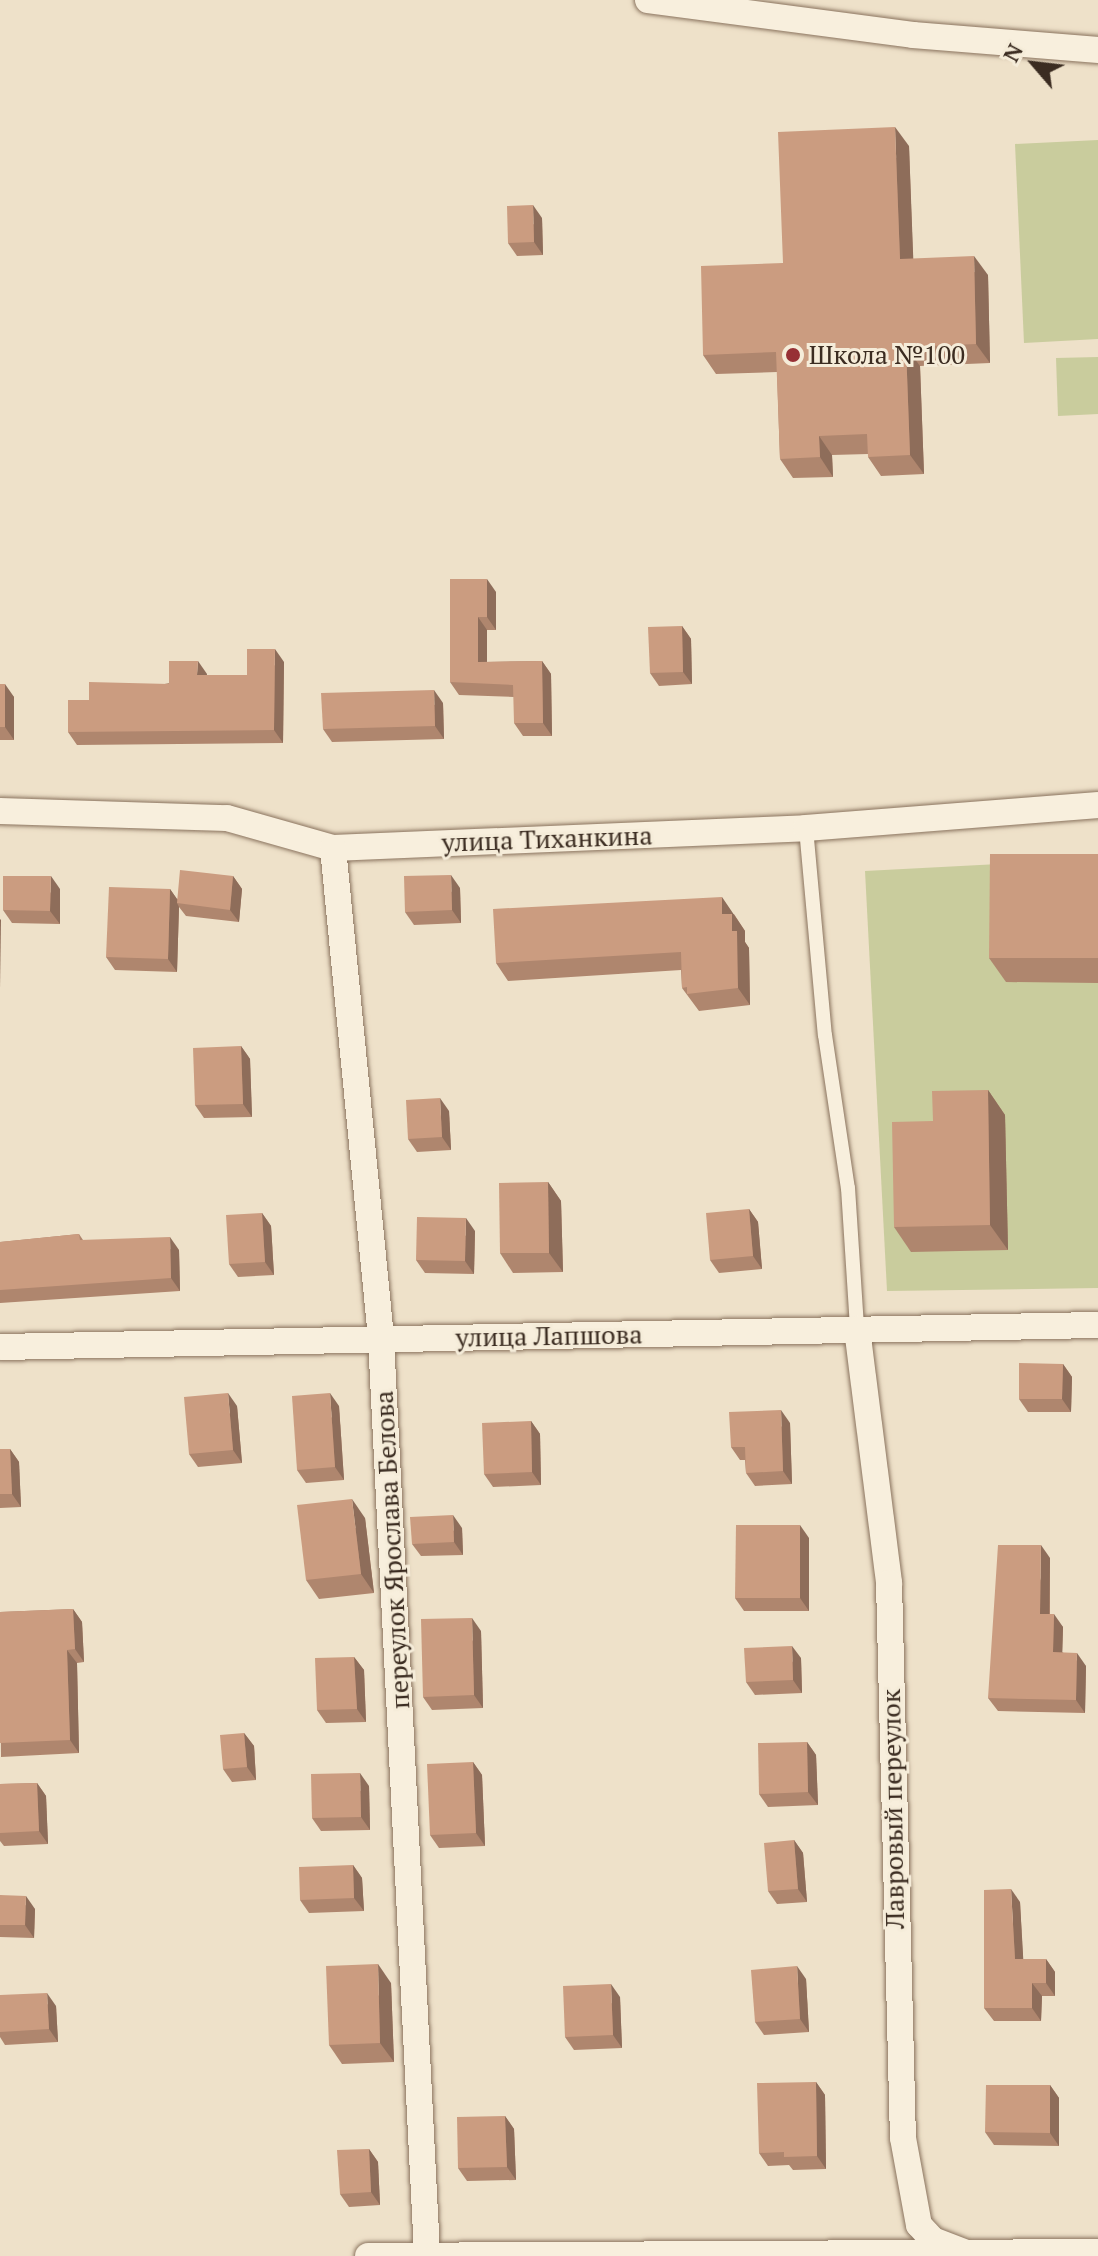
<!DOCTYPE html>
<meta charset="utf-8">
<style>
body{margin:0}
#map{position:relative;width:1098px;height:2256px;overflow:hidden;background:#eee1c9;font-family:"PT Serif",serif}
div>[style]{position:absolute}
.green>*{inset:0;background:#c9cc9d}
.roads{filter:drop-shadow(0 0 2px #8a735e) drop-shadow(0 0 2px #8a735e)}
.lane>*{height:14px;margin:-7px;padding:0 7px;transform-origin:7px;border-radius:7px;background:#f8efdd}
.street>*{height:26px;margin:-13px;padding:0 13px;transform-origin:13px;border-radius:13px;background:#f8efdd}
.wall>*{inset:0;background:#af866e}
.shaded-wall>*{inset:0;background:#8e6d5a}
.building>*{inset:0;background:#cb9c80}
.dots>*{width:22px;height:22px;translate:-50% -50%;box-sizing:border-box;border:4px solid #f5ecd9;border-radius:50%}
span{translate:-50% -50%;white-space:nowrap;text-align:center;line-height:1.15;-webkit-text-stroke:6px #f5ecd9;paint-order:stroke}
.poi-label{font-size:26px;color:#3b2c21}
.left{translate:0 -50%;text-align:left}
.street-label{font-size:26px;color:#3b2c21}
.north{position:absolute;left:994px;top:24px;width:80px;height:80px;-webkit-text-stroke:6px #f5ecd9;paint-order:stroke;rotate:298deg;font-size:22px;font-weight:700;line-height:32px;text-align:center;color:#3b2c21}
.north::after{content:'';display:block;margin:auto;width:28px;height:36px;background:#3b2c21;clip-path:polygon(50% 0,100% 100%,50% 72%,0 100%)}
</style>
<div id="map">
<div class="green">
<i style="clip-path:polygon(1098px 140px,1098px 339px,1024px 343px,1015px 144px)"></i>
<i style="clip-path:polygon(1098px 357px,1098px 414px,1058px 416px,1056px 358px)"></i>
<i style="clip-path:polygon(1098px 859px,1098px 1288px,887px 1291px,865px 871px)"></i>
</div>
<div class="roads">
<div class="lane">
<i style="left:806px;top:828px;width:208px;rotate:84.8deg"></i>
<i style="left:825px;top:1035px;width:155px;rotate:81.5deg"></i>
<i style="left:848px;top:1188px;width:141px;rotate:86.3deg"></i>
</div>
<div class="street">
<i style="left:648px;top:0;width:267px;rotate:7.5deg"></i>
<i style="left:913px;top:35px;width:186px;rotate:4.6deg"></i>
<i style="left:0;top:811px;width:227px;rotate:1.8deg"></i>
<i style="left:227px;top:818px;width:110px;rotate:15.8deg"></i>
<i style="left:333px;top:848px;width:473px;rotate:-2.4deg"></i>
<i style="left:806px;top:828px;width:293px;rotate:-4.5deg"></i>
<i style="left:333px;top:848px;width:493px;rotate:84.4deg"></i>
<i style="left:381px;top:1339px;width:916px;rotate:87.12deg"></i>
<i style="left:857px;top:1329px;width:256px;rotate:82.8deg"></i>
<i style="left:889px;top:1583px;width:555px;rotate:88.56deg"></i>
<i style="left:903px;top:2138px;width:88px;rotate:79.6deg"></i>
<i style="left:919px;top:2225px;width:21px;rotate:47deg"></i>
<i style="left:933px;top:2240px;width:44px;rotate:21.3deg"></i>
<i style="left:0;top:1347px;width:1098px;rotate:-1.15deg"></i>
<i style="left:368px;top:2256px;width:730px;rotate:-0.31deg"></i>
</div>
</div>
<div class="wall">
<i style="clip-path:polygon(909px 146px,913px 259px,988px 275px,990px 363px,920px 366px,924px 474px,881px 476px,868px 457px,868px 454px,832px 455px,833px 477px,793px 478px,780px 459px,777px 372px,716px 374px,703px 355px,783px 263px)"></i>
<i style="clip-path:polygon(542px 218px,543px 255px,517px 256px,508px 243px)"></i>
<i style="clip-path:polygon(450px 579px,496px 592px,496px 630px,487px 630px,487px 662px,542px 661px,551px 674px,552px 736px,523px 736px,514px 723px,514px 697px,459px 695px,450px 682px)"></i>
<i style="clip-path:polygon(682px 626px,691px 639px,692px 684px,659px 686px,650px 673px)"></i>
<i style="clip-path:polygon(284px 662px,283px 743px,77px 745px,68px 732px,89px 700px,207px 675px,247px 675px)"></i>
<i style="clip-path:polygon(0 684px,14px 697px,14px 740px,0 740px)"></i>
<i style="clip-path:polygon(443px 703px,444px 739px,332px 742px,323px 729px)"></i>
<i style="clip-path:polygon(1098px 854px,1098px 983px,1006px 982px,989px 958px)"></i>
<i style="clip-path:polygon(233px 876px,242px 889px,239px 922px,186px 916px,179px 907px,177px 972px,115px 970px,106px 957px,170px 889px,177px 899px)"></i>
<i style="clip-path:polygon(460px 888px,461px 923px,414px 925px,405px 912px)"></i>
<i style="clip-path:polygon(60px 889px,60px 924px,12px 923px,3px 910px)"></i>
<i style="clip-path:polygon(734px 914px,745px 931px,745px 942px,749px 948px,750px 1005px,699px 1011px,682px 988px,681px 970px,508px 981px,496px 963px)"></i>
<i style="clip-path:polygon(241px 1046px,250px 1059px,252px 1117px,204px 1118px,195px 1105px)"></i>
<i style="clip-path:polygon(988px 1090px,1005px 1115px,1008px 1250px,911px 1252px,894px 1227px,933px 1121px)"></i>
<i style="clip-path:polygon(449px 1111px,451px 1150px,417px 1152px,408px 1139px)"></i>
<i style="clip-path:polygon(548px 1182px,561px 1201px,563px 1272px,513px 1273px,500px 1253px)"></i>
<i style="clip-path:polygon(749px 1209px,758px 1222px,762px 1269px,719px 1273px,710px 1260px)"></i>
<i style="clip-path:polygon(262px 1213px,271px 1226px,274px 1275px,238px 1277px,229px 1264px)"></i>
<i style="clip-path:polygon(475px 1231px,474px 1274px,425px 1273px,416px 1260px)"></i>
<i style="clip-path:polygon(79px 1234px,83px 1240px,179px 1250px,180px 1291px,0 1303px,0 1242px)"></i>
<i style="clip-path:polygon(1063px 1364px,1072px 1377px,1071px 1412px,1028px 1412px,1019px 1399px)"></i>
<i style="clip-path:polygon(237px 1406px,242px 1463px,198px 1467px,189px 1454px)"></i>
<i style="clip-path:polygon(339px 1406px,344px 1480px,306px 1483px,297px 1470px)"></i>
<i style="clip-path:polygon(531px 1421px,540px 1434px,541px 1485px,493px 1487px,484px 1474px)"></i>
<i style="clip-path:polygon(790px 1423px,792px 1484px,755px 1486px,746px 1473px,745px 1460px,740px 1460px,731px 1447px)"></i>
<i style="clip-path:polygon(0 1449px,10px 1449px,19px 1462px,21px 1507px,0 1508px)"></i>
<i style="clip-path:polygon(365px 1518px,374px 1593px,319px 1599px,306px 1580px)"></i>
<i style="clip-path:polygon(462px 1528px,463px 1555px,421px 1556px,412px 1544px)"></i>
<i style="clip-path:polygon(809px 1538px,809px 1611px,744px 1611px,735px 1598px)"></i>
<i style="clip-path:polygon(1050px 1558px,1050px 1614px,1063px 1627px,1062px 1652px,1086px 1666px,1085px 1713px,998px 1711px,988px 1698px)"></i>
<i style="clip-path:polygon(73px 1609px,82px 1622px,84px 1662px,77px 1663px,79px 1753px,1px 1757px,0 1612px)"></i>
<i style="clip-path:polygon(481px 1631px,483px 1708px,432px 1710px,423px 1697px)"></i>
<i style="clip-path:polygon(354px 1657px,364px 1670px,366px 1722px,326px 1723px,317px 1710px)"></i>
<i style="clip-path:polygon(801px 1658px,802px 1693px,755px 1695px,746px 1682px)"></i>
<i style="clip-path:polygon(244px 1733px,254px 1746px,256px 1780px,232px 1782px,223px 1769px)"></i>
<i style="clip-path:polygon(807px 1742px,816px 1755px,818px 1805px,768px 1807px,759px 1794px)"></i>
<i style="clip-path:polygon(473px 1762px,482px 1775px,485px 1846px,439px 1848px,430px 1835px)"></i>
<i style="clip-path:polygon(37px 1783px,46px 1796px,48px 1844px,4px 1846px,0 1841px,0 1784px)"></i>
<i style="clip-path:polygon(369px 1786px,370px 1830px,321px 1831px,312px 1818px)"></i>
<i style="clip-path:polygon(794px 1840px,803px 1853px,807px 1902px,777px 1904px,768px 1891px)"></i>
<i style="clip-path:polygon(353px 1865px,362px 1878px,364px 1911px,309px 1913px,300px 1900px)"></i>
<i style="clip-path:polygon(0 1895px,35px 1909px,34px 1938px,0 1937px)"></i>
<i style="clip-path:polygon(1020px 1902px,1023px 1959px,1046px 1959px,1055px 1972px,1055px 1996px,1042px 1996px,1041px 2021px,994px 2021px,984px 2008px)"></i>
<i style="clip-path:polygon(806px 1979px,809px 2032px,764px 2035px,755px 2022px)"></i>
<i style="clip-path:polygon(391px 1983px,394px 2062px,342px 2064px,329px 2045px)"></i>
<i style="clip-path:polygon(0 1995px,56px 2006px,58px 2042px,5px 2045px,0 2037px)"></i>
<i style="clip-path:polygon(620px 1997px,622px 2048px,574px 2050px,565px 2037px)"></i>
<i style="clip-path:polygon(816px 2082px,825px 2095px,826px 2169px,793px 2170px,789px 2165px,768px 2166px,759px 2153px)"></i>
<i style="clip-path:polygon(1050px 2085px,1059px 2098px,1059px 2146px,994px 2145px,985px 2132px)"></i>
<i style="clip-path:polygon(505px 2116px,514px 2129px,516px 2180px,467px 2181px,458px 2168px)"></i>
<i style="clip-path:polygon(369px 2149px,378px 2162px,380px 2205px,349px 2207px,340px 2194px)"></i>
</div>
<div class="shaded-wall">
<i style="clip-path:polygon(895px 127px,909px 146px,914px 278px,900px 259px)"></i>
<i style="clip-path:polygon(533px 205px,542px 218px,543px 255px,534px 242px)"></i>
<i style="clip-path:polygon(974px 256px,988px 275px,990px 363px,976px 344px)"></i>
<i style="clip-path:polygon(906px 347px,920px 366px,924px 474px,910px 455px)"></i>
<i style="clip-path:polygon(819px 436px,832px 455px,833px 477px,820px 457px)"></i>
<i style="clip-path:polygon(487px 579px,496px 592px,496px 630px,487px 617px)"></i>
<i style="clip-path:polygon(478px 617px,487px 630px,487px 675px,478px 662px)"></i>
<i style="clip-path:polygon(682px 626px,691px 639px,692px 684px,683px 672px)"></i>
<i style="clip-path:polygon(275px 649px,284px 662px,283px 743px,274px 730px)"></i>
<i style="clip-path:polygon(198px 661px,207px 674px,206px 688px,197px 675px)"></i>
<i style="clip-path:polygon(542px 661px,551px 674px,552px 736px,543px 723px)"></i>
<i style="clip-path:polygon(5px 684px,14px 697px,14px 740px,5px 727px)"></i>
<i style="clip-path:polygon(434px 690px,443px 703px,444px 739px,435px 726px)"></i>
<i style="clip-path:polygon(451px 875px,460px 888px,461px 923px,452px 910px)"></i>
<i style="clip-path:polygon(51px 876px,60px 889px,60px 924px,50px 911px)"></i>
<i style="clip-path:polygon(233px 876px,242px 889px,239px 922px,230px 910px)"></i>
<i style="clip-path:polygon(170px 889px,179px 902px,177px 903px,179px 907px,177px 972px,168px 959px)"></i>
<i style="clip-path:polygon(722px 897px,745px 931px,745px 942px,749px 948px,750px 1005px,738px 988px,722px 914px)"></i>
<i style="clip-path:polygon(0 919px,1px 920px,0 989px)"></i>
<i style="clip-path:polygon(241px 1046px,250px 1059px,252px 1117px,243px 1104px)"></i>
<i style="clip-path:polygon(988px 1090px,1005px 1115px,1008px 1250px,990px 1225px)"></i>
<i style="clip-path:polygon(440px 1098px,449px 1111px,451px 1150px,442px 1137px)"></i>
<i style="clip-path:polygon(548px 1182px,561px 1201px,563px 1272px,549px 1253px)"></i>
<i style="clip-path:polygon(749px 1209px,758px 1222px,762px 1269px,753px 1256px)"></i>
<i style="clip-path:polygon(262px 1213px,271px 1226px,274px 1275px,265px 1262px)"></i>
<i style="clip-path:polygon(466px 1218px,475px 1231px,474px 1274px,465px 1261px)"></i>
<i style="clip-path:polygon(170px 1237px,179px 1250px,180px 1291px,171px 1278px)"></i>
<i style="clip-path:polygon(1063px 1364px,1072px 1377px,1071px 1412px,1062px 1399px)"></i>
<i style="clip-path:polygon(228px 1393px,237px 1406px,242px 1463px,233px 1450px)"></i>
<i style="clip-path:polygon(330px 1393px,339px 1406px,344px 1480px,335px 1467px)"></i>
<i style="clip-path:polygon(781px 1410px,790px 1423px,792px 1484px,783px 1471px)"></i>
<i style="clip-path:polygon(531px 1421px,540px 1434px,541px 1485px,532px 1472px)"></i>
<i style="clip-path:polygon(10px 1449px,19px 1462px,21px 1507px,12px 1494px)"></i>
<i style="clip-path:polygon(352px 1499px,365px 1518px,374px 1593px,361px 1574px)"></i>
<i style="clip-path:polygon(453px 1515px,462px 1528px,463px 1555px,454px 1542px)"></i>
<i style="clip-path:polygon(800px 1525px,809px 1538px,809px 1611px,800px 1598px)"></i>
<i style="clip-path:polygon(1041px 1545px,1050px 1558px,1049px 1627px,1040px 1614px)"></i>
<i style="clip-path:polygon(73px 1609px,82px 1622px,84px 1662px,75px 1649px)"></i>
<i style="clip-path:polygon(1054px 1614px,1063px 1627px,1062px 1665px,1053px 1652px)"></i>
<i style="clip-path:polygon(472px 1618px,481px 1631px,483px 1708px,474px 1695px)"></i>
<i style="clip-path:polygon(792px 1646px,801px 1658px,802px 1693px,793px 1680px)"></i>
<i style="clip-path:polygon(67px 1650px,77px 1663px,79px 1753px,70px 1740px)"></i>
<i style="clip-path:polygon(1077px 1653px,1086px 1666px,1085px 1713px,1076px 1700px)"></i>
<i style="clip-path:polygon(354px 1657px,364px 1670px,366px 1722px,357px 1709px)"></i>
<i style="clip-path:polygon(244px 1733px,254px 1746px,256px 1780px,247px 1767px)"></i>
<i style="clip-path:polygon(807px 1742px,816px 1755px,818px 1805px,808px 1792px)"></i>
<i style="clip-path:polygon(473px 1762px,482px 1775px,485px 1846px,476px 1833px)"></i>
<i style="clip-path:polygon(360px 1773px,369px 1786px,370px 1830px,361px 1817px)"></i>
<i style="clip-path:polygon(37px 1783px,46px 1796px,48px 1844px,39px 1831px)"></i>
<i style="clip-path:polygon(794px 1840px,803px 1853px,807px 1902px,798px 1889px)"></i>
<i style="clip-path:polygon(353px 1865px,362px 1878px,364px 1911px,354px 1898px)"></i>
<i style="clip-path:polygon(1011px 1889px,1020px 1902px,1024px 1972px,1015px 1959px)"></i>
<i style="clip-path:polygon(26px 1896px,35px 1909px,34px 1938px,25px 1925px)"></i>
<i style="clip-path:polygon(1046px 1959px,1055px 1972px,1055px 1996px,1046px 1983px)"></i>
<i style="clip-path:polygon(378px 1964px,391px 1983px,394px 2062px,380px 2043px)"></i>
<i style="clip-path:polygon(797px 1966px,806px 1979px,809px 2032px,800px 2019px)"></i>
<i style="clip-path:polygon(1032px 1983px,1042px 1996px,1041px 2021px,1032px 2008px)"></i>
<i style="clip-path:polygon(611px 1984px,620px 1997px,622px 2048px,613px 2035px)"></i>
<i style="clip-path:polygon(47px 1993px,56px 2006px,58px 2042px,49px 2029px)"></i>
<i style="clip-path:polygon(816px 2082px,825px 2095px,826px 2169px,817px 2156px)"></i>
<i style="clip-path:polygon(1050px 2085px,1059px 2098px,1059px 2146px,1050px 2133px)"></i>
<i style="clip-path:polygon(505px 2116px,514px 2129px,516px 2180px,507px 2167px)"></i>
<i style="clip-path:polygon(369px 2149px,378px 2162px,380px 2205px,371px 2192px)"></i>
</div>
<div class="building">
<i style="clip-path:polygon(895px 127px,900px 259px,974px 256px,976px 344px,906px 347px,910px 455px,868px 457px,867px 434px,819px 436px,820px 457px,780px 459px,776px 352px,703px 355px,701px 266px,783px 263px,778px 132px)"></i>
<i style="clip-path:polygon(533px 205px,534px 242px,508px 243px,507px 206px)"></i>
<i style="clip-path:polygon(450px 579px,487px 579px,487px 617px,478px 617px,478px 662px,542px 661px,543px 723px,514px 723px,513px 685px,450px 682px)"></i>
<i style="clip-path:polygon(682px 626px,683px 672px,650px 673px,648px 627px)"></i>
<i style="clip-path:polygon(247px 649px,275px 649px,274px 730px,68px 732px,68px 700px,89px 700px,89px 682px,169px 684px,169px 661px,198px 661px,197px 675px,247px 675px)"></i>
<i style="clip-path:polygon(0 684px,5px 684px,5px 727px,0 727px)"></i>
<i style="clip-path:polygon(434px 690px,435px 726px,323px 729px,321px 693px)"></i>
<i style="clip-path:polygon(990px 854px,1098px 854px,1098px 958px,989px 958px)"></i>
<i style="clip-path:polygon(180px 870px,233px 876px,230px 910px,177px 903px)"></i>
<i style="clip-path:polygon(451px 875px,452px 910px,405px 912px,404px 876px)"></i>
<i style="clip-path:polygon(3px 876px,51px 876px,50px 911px,3px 910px)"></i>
<i style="clip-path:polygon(109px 887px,170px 889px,168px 959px,106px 957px)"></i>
<i style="clip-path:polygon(722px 897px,722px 914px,732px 914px,732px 931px,737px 931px,738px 988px,687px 994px,687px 987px,682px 988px,681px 952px,496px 963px,493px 909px)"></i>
<i style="clip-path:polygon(241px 1046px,243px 1104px,195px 1105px,193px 1048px)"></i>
<i style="clip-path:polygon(988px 1090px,990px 1225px,894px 1227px,892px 1122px,933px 1121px,932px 1091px)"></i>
<i style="clip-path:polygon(440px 1098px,442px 1137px,408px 1139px,406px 1100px)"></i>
<i style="clip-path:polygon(548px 1182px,549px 1253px,500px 1253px,499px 1183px)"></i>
<i style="clip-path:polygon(749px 1209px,753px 1256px,710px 1260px,706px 1213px)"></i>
<i style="clip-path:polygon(262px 1213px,265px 1262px,229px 1264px,226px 1215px)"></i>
<i style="clip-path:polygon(417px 1217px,466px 1218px,465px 1261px,416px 1260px)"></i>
<i style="clip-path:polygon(79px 1234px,80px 1240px,170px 1237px,171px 1278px,0 1290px,0 1242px)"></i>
<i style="clip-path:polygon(1019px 1363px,1063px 1364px,1062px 1399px,1019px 1399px)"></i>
<i style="clip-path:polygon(228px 1393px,233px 1450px,189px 1454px,184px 1397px)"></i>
<i style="clip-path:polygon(330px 1393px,335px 1467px,297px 1470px,292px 1396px)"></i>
<i style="clip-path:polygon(781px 1410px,783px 1471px,746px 1473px,745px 1447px,731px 1447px,729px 1412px)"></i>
<i style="clip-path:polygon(531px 1421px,532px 1472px,484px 1474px,482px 1423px)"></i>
<i style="clip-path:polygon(0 1449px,10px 1449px,12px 1494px,0 1494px)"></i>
<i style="clip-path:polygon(352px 1499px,361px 1574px,306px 1580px,297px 1505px)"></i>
<i style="clip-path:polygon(453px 1515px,454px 1542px,412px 1544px,410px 1517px)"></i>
<i style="clip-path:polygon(736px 1525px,800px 1525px,800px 1598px,735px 1598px)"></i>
<i style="clip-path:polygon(998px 1545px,1041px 1545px,1040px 1614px,1054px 1614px,1053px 1652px,1077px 1653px,1076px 1700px,988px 1698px)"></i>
<i style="clip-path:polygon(73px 1609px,75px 1649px,67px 1650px,70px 1740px,0 1743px,0 1612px)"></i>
<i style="clip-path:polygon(472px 1618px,474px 1695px,423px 1697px,421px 1619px)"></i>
<i style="clip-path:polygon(792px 1646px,793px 1680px,746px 1682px,744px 1648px)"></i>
<i style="clip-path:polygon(354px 1657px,357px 1709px,317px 1710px,315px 1658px)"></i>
<i style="clip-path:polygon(244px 1733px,247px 1767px,223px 1769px,220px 1735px)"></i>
<i style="clip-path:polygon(807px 1742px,808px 1792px,759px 1794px,758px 1743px)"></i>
<i style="clip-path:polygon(473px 1762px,476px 1833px,430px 1835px,427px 1764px)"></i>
<i style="clip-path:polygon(360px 1773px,361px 1817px,312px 1818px,311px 1774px)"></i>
<i style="clip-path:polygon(37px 1783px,39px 1831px,0 1833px,0 1784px)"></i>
<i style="clip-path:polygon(794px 1840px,798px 1889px,768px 1891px,764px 1843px)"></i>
<i style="clip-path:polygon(353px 1865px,354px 1898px,300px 1900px,299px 1867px)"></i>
<i style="clip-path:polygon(1011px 1889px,1015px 1959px,1046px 1959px,1046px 1983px,1032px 1983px,1032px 2008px,984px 2008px,984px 1890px)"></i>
<i style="clip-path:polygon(0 1895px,26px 1896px,25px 1925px,0 1925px)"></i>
<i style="clip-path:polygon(378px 1964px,380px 2043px,329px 2045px,326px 1966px)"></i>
<i style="clip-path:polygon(797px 1966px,800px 2019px,755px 2022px,751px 1970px)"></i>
<i style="clip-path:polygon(611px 1984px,613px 2035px,565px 2037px,563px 1986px)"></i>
<i style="clip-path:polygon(47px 1993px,49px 2029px,0 2032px,0 1995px)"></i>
<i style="clip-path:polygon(816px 2082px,817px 2156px,784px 2157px,784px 2152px,759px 2153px,757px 2083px)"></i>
<i style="clip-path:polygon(986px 2085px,1050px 2085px,1050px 2133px,985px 2132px)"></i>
<i style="clip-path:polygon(505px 2116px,507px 2167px,458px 2168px,457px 2117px)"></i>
<i style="clip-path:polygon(369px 2149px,371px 2192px,340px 2194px,337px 2150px)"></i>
</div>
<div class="dots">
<i style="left:793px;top:355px;background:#973035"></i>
</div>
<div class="poi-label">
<span class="left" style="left:809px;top:355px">Школа №100</span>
</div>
<div class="street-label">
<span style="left:547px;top:839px;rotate:-2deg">улица Тиханкина</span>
<span style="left:549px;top:1336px;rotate:-1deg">улица Лапшова</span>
<span style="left:392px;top:1550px;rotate:-93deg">переулок Ярослава Белова</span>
<span style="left:893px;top:1809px;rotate:-91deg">Лавровый переулок</span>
</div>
<div class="north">N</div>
</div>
